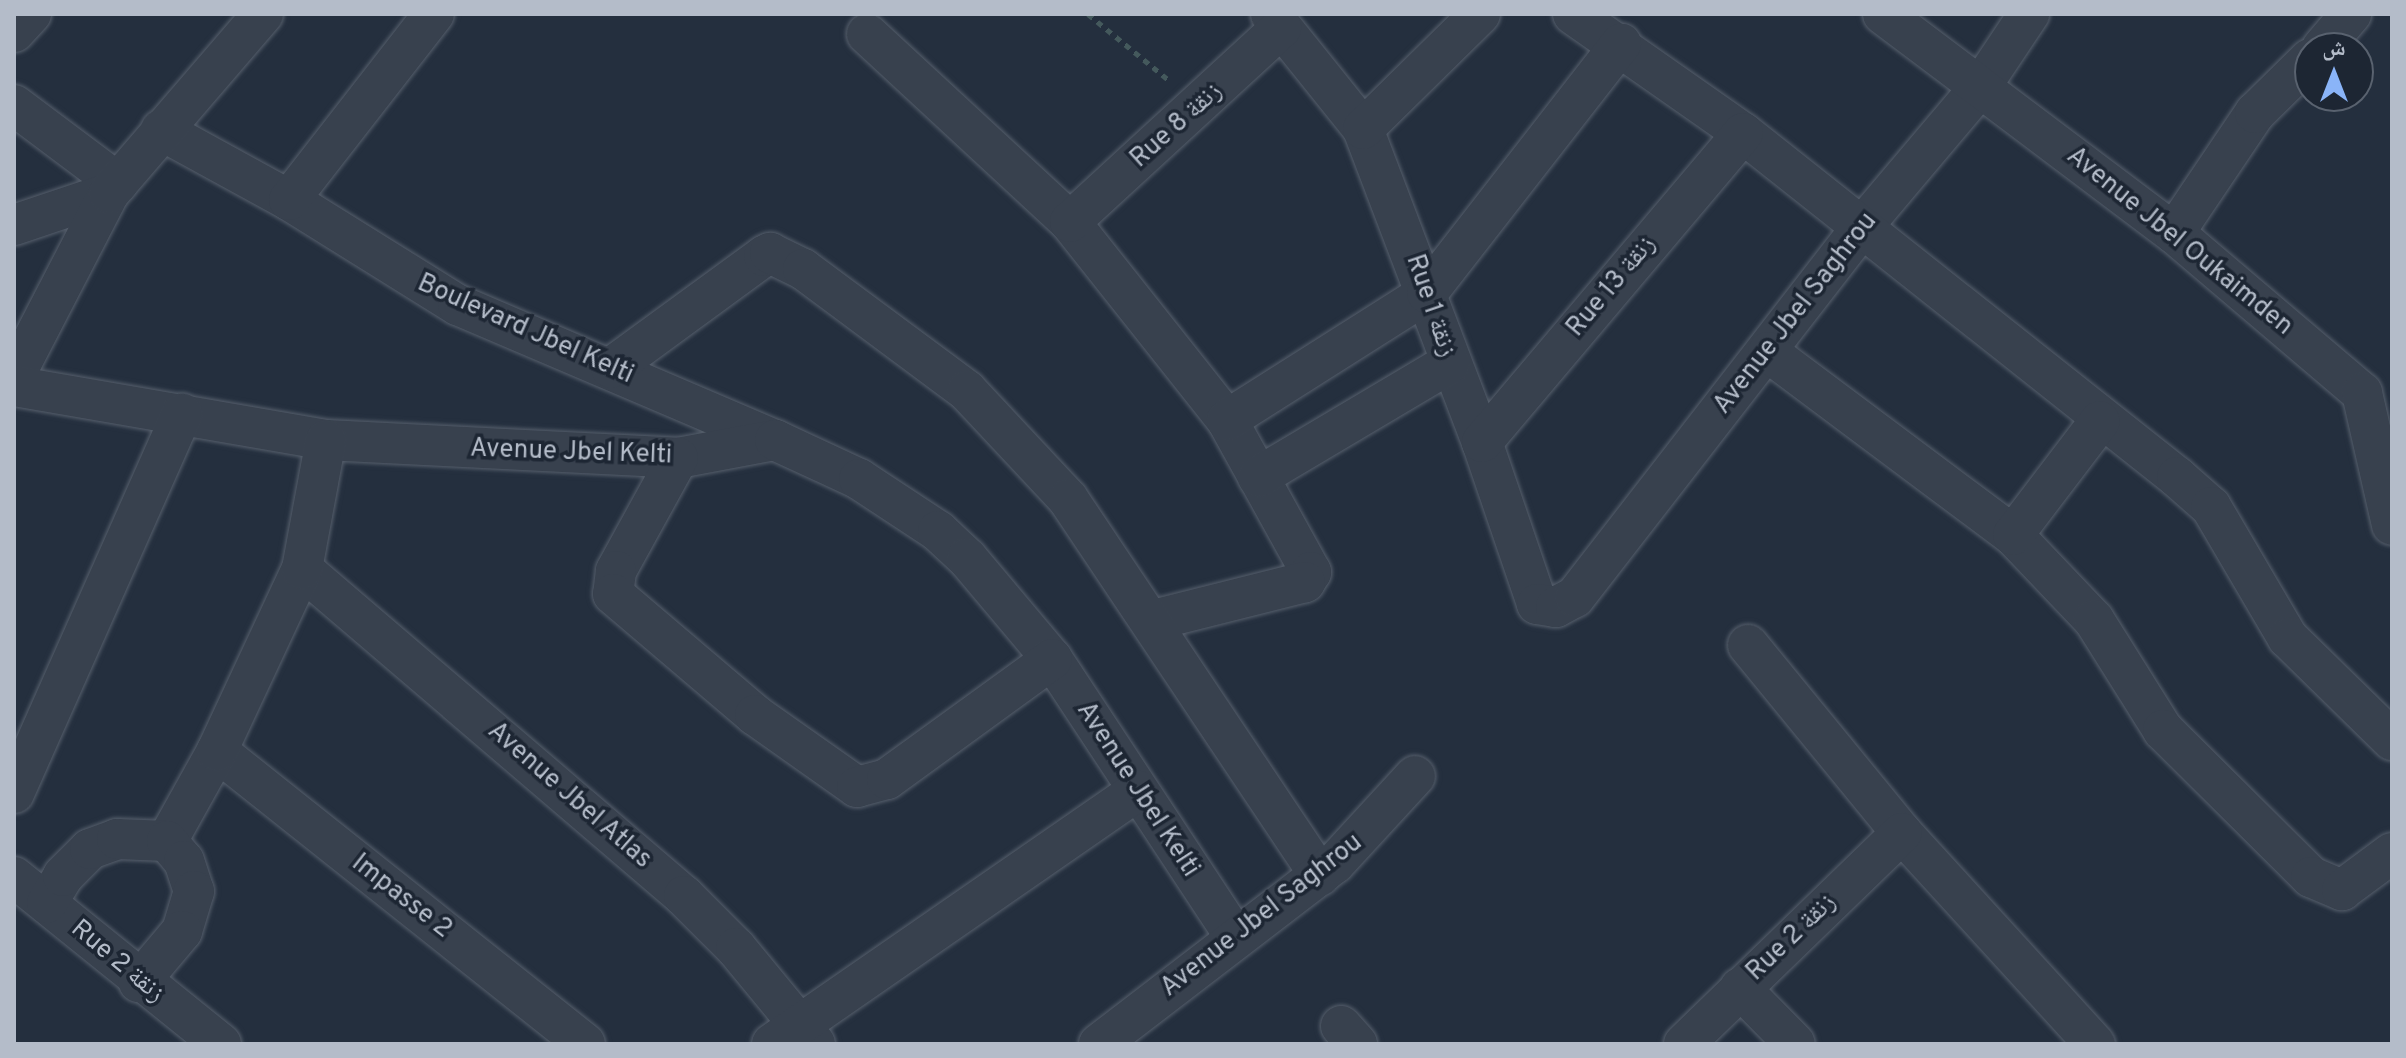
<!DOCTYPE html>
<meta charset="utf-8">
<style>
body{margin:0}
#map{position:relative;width:2406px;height:1058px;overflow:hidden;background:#242f3e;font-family:Overpass,"Noto Naskh Arabic",sans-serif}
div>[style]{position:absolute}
.path>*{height:5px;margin-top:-2.5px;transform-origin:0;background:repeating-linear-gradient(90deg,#44595c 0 6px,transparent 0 12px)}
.roads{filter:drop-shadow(0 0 2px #565f6c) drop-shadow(0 0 2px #565f6c)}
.street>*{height:40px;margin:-20px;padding:0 20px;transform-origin:20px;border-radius:20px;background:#38414e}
span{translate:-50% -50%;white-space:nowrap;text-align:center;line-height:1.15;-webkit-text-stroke:7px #1d2633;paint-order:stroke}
.street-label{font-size:26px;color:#b4bcc9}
.frame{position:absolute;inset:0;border:16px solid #b4bcc9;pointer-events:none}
.north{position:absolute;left:2294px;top:32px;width:80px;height:80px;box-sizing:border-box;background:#1d2633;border:2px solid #59626f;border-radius:50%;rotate:0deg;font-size:22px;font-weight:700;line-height:32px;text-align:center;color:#b4bcc9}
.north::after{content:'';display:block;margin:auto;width:28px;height:36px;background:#8ab4f8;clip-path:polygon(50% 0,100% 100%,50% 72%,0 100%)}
</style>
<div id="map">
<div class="path">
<i style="left:1088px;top:14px;width:107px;rotate:39.3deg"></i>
</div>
<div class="roads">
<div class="street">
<i style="left:1271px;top:14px;width:147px;rotate:51.3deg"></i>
<i style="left:1363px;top:129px;width:335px;rotate:69.2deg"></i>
<i style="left:1482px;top:442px;width:171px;rotate:71.2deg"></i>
<i style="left:1537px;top:604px;width:19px;rotate:9deg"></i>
<i style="left:1556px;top:607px;width:21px;rotate:-28deg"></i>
<i style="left:1575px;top:597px;width:467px;rotate:-52.2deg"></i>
<i style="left:1861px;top:228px;width:186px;rotate:-49.8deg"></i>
<i style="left:1981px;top:86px;width:87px;rotate:-56.3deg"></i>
<i style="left:1573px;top:14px;width:208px;rotate:35deg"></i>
<i style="left:1743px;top:133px;width:554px;rotate:38.4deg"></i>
<i style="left:2177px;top:477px;width:45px;rotate:41.4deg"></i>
<i style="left:2211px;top:507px;width:152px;rotate:59.6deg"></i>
<i style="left:2288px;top:638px;width:146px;rotate:44.4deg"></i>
<i style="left:1883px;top:14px;width:364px;rotate:37deg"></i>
<i style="left:2174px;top:233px;width:247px;rotate:40.4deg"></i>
<i style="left:2362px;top:393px;width:135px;rotate:77.2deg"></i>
<i style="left:14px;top:32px;width:25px;rotate:-47deg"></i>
<i style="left:867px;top:34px;width:277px;rotate:42.8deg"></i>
<i style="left:1070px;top:222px;width:253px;rotate:51.6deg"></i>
<i style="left:1227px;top:420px;width:174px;rotate:61.1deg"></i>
<i style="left:1311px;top:572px;width:12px;rotate:121deg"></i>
<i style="left:1305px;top:582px;width:156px;rotate:165.9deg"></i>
<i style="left:2322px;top:48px;width:45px;rotate:-49.5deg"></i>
<i style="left:14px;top:105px;width:130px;rotate:36.9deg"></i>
<i style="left:1363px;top:129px;width:164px;rotate:-44.5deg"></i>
<i style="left:161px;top:130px;width:146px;rotate:28.7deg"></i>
<i style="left:289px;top:200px;width:199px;rotate:31.9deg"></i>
<i style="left:458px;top:305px;width:345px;rotate:23.1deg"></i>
<i style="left:289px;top:200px;width:236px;rotate:-52.1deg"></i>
<i style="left:1070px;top:222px;width:287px;rotate:-42.6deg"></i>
<i style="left:14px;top:225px;width:100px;rotate:-18.6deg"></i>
<i style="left:2174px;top:233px;width:145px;rotate:-56deg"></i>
<i style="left:2255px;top:113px;width:77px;rotate:-44.5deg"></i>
<i style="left:1768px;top:352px;width:306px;rotate:36.8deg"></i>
<i style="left:2013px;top:535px;width:117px;rotate:46.4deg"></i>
<i style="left:2094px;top:620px;width:130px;rotate:57.9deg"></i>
<i style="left:2163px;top:730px;width:209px;rotate:44.8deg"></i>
<i style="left:2311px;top:877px;width:34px;rotate:23deg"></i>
<i style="left:2342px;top:890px;width:62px;rotate:-36.5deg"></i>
<i style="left:611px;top:368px;width:190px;rotate:-36.2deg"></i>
<i style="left:764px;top:256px;width:7px;rotate:-27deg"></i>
<i style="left:770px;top:253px;width:37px;rotate:26deg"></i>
<i style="left:803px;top:269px;width:204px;rotate:36.6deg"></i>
<i style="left:967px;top:391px;width:148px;rotate:46.9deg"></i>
<i style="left:1068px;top:499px;width:453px;rotate:56.2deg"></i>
<i style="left:14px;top:377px;width:207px;rotate:-62.7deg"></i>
<i style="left:109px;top:193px;width:236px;rotate:-49.3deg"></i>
<i style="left:14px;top:386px;width:317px;rotate:9.8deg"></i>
<i style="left:326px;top:440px;width:352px;rotate:2.9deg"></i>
<i style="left:678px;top:458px;width:99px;rotate:-10.5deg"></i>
<i style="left:775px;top:440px;width:93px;rotate:24.9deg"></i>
<i style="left:859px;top:479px;width:95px;rotate:33.4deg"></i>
<i style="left:938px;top:531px;width:40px;rotate:43deg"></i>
<i style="left:967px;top:558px;width:132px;rotate:49.9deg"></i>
<i style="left:1052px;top:659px;width:334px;rotate:56.6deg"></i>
<i style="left:1227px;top:420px;width:237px;rotate:-32.4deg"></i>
<i style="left:1427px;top:293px;width:316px;rotate:-52.1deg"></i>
<i style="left:1482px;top:442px;width:404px;rotate:-49.8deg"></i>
<i style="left:678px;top:458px;width:129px;rotate:118.8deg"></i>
<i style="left:616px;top:571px;width:23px;rotate:97deg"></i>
<i style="left:613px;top:594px;width:187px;rotate:40.4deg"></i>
<i style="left:755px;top:715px;width:125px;rotate:35.2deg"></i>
<i style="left:857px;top:787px;width:31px;rotate:-15deg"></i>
<i style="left:887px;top:779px;width:204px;rotate:-36deg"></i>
<i style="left:1258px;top:477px;width:223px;rotate:-30.7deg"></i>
<i style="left:2013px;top:535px;width:143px;rotate:-52.7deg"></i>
<i style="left:302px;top:569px;width:503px;rotate:40.56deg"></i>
<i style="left:684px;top:896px;width:74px;rotate:45deg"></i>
<i style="left:736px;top:948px;width:124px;rotate:50.5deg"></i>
<i style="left:1748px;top:645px;width:243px;rotate:50.7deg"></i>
<i style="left:1902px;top:833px;width:286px;rotate:47.6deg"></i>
<i style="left:217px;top:751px;width:470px;rotate:38.5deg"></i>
<i style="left:14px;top:793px;width:415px;rotate:-66.1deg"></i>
<i style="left:167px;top:841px;width:103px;rotate:-60.9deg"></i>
<i style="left:217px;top:751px;width:201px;rotate:-65deg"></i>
<i style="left:302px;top:569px;width:131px;rotate:-79.5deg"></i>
<i style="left:14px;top:877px;width:266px;rotate:38.9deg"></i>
<i style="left:47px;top:903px;width:31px;rotate:-59deg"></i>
<i style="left:63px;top:876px;width:38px;rotate:-45deg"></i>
<i style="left:90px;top:849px;width:29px;rotate:-20deg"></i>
<i style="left:117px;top:839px;width:50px;rotate:2.3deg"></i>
<i style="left:167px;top:841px;width:26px;rotate:50deg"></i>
<i style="left:184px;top:861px;width:32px;rotate:72deg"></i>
<i style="left:194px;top:891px;width:42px;rotate:106.7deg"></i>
<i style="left:182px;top:931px;width:67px;rotate:130.1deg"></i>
<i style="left:1740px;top:988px;width:78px;rotate:45.5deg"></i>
<i style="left:1341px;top:1026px;width:24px;rotate:48deg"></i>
<i style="left:772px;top:1044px;width:445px;rotate:-34.7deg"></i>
<i style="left:1099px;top:1044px;width:297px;rotate:-37.5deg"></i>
<i style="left:1335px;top:863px;width:118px;rotate:-47.4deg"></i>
<i style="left:1684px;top:1044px;width:303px;rotate:-44.1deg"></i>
</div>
</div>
<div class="street-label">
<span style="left:1177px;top:126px;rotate:-42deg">Rue 8 زنقة</span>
<span style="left:2179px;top:242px;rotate:39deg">Avenue Jbel Oukaimden</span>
<span style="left:1612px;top:287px;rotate:-50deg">Rue 13 زنقة</span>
<span style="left:1430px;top:306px;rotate:71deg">Rue 1 زنقة</span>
<span style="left:1796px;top:314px;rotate:-52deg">Avenue Jbel Saghrou</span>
<span style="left:525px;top:330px;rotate:24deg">Boulevard Jbel Kelti</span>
<span style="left:571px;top:453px;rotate:2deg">Avenue Jbel Kelti</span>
<span style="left:1137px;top:790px;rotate:57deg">Avenue Jbel Kelti</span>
<span style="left:569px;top:796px;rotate:41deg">Avenue Jbel Atlas</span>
<span style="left:401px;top:897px;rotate:38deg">Impasse 2</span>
<span style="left:1262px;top:916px;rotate:-38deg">Avenue Jbel Saghrou</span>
<span style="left:1792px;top:938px;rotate:-44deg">Rue 2 زنقة</span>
<span style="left:117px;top:962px;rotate:40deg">Rue 2 زنقة</span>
</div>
<div class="frame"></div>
<div class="north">ش</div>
</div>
